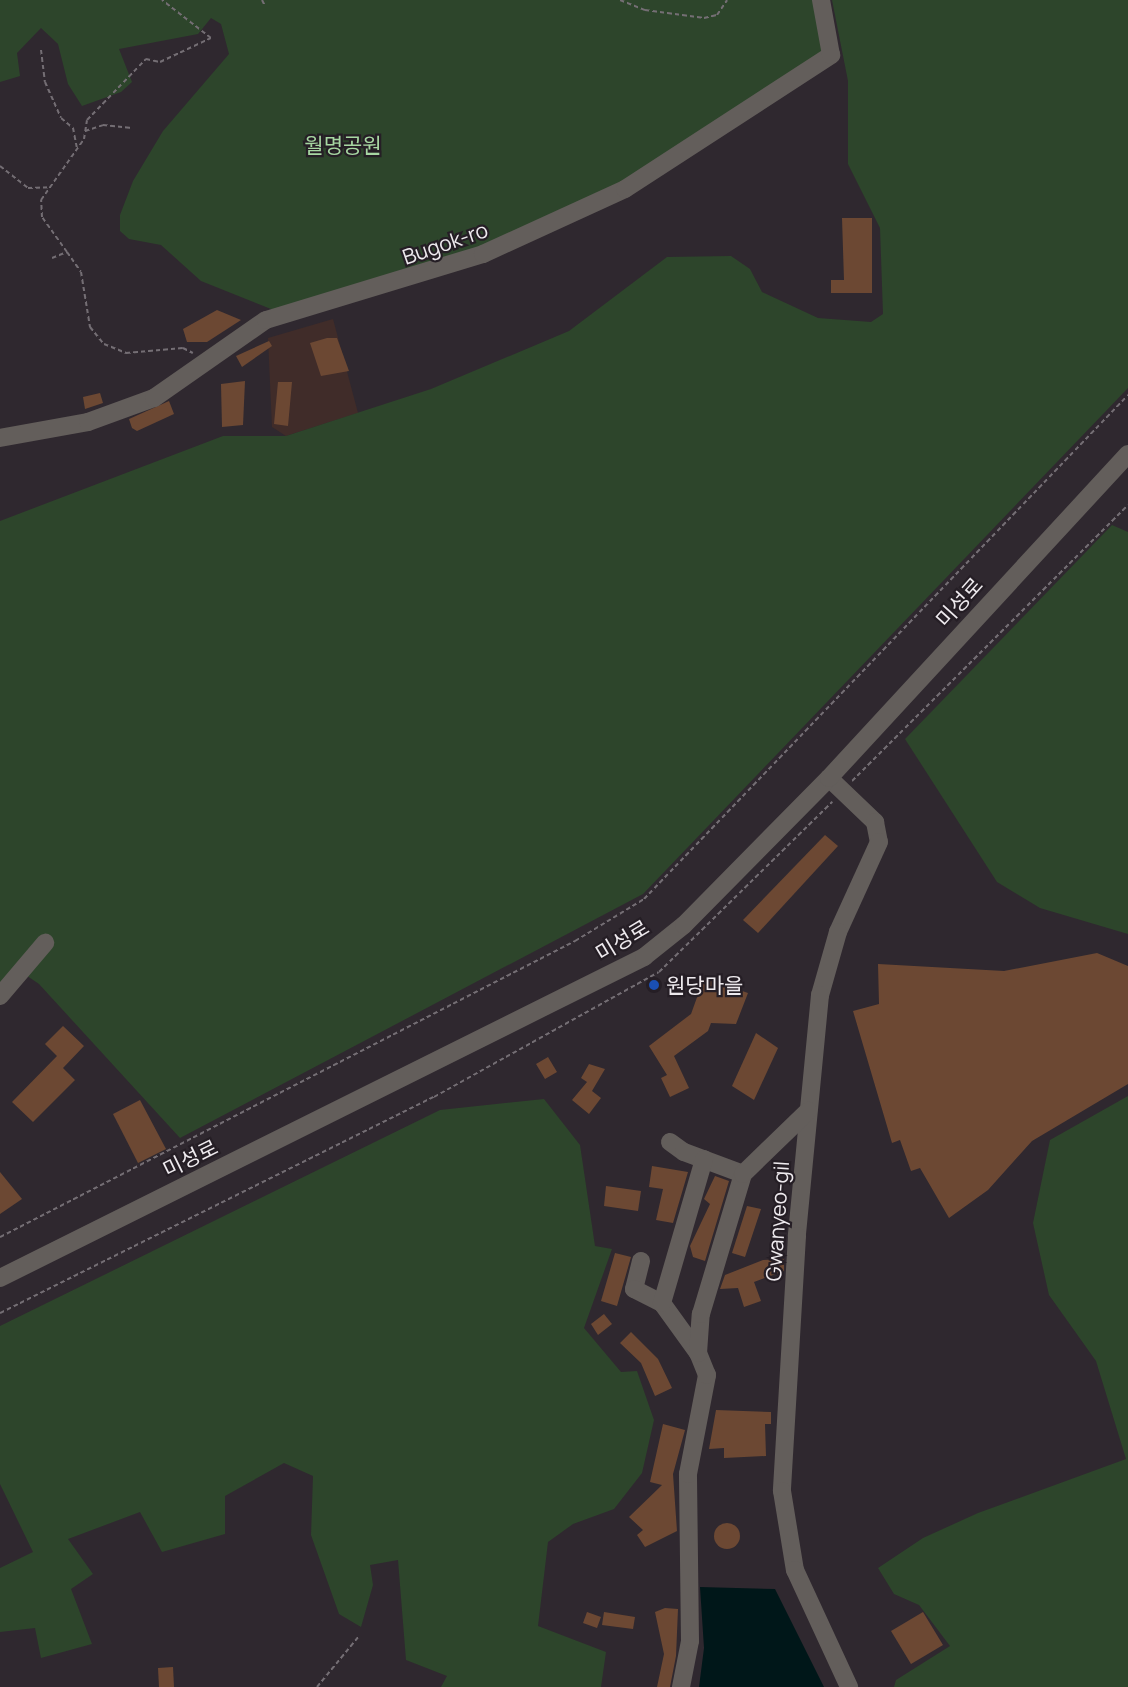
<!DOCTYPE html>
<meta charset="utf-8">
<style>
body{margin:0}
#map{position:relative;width:1128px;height:1687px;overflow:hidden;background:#2f282f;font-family:Manrope,"Noto Sans KR",sans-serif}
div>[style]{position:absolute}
.industrial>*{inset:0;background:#402c29}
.green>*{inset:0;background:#2d452b}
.water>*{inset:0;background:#001719}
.building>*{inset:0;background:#6c4833}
.round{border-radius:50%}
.path>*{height:2px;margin-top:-1px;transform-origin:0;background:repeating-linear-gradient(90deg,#746e74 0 4.5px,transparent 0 7.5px)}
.minor>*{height:18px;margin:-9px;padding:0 9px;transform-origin:9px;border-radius:9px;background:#635e5b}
.dots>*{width:16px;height:16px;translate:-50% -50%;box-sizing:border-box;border:3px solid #251e25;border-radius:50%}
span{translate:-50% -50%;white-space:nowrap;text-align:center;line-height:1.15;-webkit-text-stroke:4.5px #251e25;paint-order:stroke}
.park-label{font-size:21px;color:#a7d7a2}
.street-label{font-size:21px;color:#eeeaee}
.poi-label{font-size:21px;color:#eeeaee}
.left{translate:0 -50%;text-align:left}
</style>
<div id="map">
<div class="industrial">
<i style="clip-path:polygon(333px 319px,358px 413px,286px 436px,272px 427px,268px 338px)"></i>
</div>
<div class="green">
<i style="clip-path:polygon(0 0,816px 0,823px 47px,816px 62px,673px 158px,482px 248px,281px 313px,201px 281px,161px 245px,129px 239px,120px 231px,120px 215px,133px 181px,163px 131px,229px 54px,221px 24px,211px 18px,198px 34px,119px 49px,132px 82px,121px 92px,82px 106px,68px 84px,58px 44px,41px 28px,17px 53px,20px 76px,0 82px)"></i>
<i style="clip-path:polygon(832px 0,1128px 0,1128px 388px,643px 894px,180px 1138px,39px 984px,17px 969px,0 984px,0 521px,223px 436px,286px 436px,431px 389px,569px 331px,667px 257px,731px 256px,750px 269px,762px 292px,818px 318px,871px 322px,883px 314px,880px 228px,848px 164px,848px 81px)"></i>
<i style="clip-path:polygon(1112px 525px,1128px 532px,1128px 934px,1040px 908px,997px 882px,905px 739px)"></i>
<i style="clip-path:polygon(1128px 1096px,1128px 1687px,894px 1687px,896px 1680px,950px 1646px,919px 1605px,894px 1594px,878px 1568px,923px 1538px,978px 1513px,1126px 1459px,1096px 1361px,1049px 1295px,1033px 1223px,1050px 1140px)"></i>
<i style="clip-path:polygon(544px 1099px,580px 1145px,595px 1246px,612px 1249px,584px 1328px,621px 1372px,637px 1371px,654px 1420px,642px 1473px,614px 1509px,573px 1524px,548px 1542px,538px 1626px,606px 1652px,601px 1687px,441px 1687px,447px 1676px,406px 1660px,398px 1560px,370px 1565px,373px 1585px,361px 1627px,339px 1614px,311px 1535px,313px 1476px,284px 1463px,225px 1496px,225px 1534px,162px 1552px,140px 1512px,68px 1539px,93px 1574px,71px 1589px,92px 1644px,41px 1658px,35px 1628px,0 1632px,0 1568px,33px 1552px,0 1484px,0 1326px,440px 1110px)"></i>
</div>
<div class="water">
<i style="clip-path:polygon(700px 1587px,775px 1589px,824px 1687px,699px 1687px,704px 1648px)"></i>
</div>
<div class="building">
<i style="clip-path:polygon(842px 218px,872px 218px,872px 293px,831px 293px,831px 280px,844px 280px)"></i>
<i style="clip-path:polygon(217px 310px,241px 320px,207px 342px,187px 342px,183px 329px)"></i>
<i style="clip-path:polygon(327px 338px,337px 338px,349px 371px,321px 376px,310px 343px)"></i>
<i style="clip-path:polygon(269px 341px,272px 346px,242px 367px,236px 356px)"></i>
<i style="clip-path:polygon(245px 381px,243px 425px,222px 427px,221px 384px)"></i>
<i style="clip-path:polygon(278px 382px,292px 382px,288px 426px,274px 424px)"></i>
<i style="clip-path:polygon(100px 393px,103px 403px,85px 409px,83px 397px)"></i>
<i style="clip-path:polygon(169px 401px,174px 414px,137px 431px,132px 428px,129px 419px)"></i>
<i style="clip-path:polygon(825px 835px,838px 846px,758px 933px,743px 920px)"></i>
<i style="clip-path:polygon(1097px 953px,1128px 966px,1128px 1084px,1032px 1141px,988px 1190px,949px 1218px,920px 1168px,911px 1171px,900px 1140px,892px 1143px,853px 1011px,879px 1004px,878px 964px,1004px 971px)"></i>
<i style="clip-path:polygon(704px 978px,748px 993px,736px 1024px,711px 1023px,708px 1031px,674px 1056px,689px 1088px,670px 1097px,661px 1078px,667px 1075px,649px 1046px,691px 1014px)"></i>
<i style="clip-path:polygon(63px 1026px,84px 1046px,63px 1068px,75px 1080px,33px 1122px,12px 1102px,57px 1056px,45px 1044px)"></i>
<i style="clip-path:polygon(756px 1033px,778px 1048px,754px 1100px,732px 1086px)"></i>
<i style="clip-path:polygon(548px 1057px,557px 1072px,545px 1079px,536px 1064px)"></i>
<i style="clip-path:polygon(589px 1064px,605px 1069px,592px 1091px,601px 1098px,589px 1114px,572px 1100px,587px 1082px,581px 1078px)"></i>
<i style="clip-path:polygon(140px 1100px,166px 1149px,138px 1163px,113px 1114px)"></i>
<i style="clip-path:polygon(652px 1166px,688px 1172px,673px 1223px,656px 1220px,663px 1189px,649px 1187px)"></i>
<i style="clip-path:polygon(0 1172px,22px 1199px,0 1214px)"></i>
<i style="clip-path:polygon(715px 1176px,729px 1181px,705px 1261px,693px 1257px,690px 1246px,710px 1204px,704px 1199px)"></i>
<i style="clip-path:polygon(606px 1186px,641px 1191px,638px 1211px,604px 1206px)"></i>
<i style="clip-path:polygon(747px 1206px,761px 1209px,745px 1257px,732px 1253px)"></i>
<i style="clip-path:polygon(615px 1253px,631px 1257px,617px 1306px,601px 1301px)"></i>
<i style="clip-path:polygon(784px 1259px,784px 1271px,754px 1282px,761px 1301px,744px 1307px,738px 1288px,720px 1289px,725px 1275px,763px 1260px)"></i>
<i style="clip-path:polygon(604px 1314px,612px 1324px,598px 1335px,591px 1324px)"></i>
<i style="clip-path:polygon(631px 1332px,658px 1359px,672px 1388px,655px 1396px,641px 1363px,620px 1343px)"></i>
<i style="clip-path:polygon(716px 1410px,771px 1412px,771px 1424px,765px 1424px,766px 1456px,724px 1458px,724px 1448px,709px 1449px)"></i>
<i style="clip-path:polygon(663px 1424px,685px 1430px,673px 1474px,677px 1531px,645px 1547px,637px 1535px,643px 1530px,629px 1517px,662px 1485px,650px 1482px)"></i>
<i class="round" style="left:714px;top:1523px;width:26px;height:26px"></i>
<i style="clip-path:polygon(665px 1608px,678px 1609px,676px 1656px,670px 1687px,657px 1687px,664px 1654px,655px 1612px)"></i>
<i style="clip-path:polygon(587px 1612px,601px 1617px,597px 1628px,583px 1623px)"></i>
<i style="clip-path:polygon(604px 1612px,635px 1617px,633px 1629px,602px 1625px)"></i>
<i style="clip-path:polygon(923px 1612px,943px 1645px,911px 1664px,891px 1631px)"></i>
<i style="clip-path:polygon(173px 1667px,174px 1687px,159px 1687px,158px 1668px)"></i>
</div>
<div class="path">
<i style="left:262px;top:0;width:7px;rotate:63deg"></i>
<i style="left:620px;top:0;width:27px;rotate:22deg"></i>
<i style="left:645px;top:10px;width:60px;rotate:7.7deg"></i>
<i style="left:704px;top:18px;width:13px;rotate:-13deg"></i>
<i style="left:717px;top:15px;width:18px;rotate:-56deg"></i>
<i style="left:41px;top:50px;width:32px;rotate:83deg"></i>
<i style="left:45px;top:82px;width:39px;rotate:66deg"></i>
<i style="left:61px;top:118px;width:16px;rotate:40deg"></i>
<i style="left:73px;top:128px;width:20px;rotate:79deg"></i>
<i style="left:85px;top:131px;width:19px;rotate:-18deg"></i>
<i style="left:103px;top:125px;width:29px;rotate:6deg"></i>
<i style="left:0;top:166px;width:36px;rotate:38deg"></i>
<i style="left:28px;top:188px;width:23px;rotate:-2deg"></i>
<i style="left:67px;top:252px;width:43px;rotate:-125.5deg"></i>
<i style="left:42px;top:217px;width:17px;rotate:-93deg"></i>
<i style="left:41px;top:200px;width:75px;rotate:-54.8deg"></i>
<i style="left:84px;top:139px;width:19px;rotate:-81deg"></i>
<i style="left:87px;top:120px;width:85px;rotate:-46deg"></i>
<i style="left:146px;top:59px;width:14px;rotate:12deg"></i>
<i style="left:160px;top:62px;width:56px;rotate:-25.2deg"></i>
<i style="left:211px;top:38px;width:62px;rotate:-142.2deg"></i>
<i style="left:52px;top:258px;width:16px;rotate:-22deg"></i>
<i style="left:67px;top:252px;width:24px;rotate:55deg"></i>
<i style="left:81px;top:272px;width:56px;rotate:80.7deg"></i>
<i style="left:90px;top:327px;width:22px;rotate:51deg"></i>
<i style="left:104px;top:344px;width:24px;rotate:22deg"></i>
<i style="left:126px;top:353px;width:57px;rotate:-5deg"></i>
<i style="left:183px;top:348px;width:11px;rotate:27deg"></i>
<i style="left:852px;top:781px;width:390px;rotate:-45deg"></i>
<i style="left:0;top:1237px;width:647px;rotate:-27.24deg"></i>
<i style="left:575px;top:941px;width:81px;rotate:-31.3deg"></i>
<i style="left:644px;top:899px;width:699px;rotate:-46.16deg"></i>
<i style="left:0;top:1313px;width:485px;rotate:-26.5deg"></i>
<i style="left:434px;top:1097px;width:257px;rotate:-29.1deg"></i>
<i style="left:659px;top:972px;width:243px;rotate:-44.5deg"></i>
<i style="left:317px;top:1687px;width:66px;rotate:-50.5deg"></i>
</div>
<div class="minor">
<i style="left:0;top:438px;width:89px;rotate:-10.3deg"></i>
<i style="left:88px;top:422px;width:70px;rotate:-20deg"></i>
<i style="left:154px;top:398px;width:136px;rotate:-34.9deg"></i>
<i style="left:266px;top:320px;width:227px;rotate:-16.9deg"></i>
<i style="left:483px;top:254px;width:156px;rotate:-24.6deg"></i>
<i style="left:625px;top:189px;width:246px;rotate:-33deg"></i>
<i style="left:831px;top:55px;width:56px;rotate:-100.3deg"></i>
<i style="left:829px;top:778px;width:64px;rotate:43.7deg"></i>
<i style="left:875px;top:822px;width:20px;rotate:79deg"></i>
<i style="left:879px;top:842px;width:99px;rotate:114.5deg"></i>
<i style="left:838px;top:932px;width:66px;rotate:105.9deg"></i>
<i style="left:820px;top:995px;width:242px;rotate:95.5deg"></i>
<i style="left:797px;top:1236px;width:255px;rotate:93.4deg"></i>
<i style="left:782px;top:1491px;width:80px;rotate:80.7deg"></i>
<i style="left:795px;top:1570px;width:129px;rotate:65.2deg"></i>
<i style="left:0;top:996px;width:70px;rotate:-49.7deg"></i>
<i style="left:670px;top:1142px;width:17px;rotate:36deg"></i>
<i style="left:684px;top:1152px;width:63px;rotate:20.4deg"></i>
<i style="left:641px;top:1261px;width:29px;rotate:104deg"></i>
<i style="left:634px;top:1289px;width:31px;rotate:27deg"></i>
<i style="left:0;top:1278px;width:720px;rotate:-26.49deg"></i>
<i style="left:644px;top:957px;width:51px;rotate:-38.7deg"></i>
<i style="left:684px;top:925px;width:206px;rotate:-45.4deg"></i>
<i style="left:829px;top:778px;width:441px;rotate:-47.3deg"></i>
<i style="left:698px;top:1353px;width:62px;rotate:-125.8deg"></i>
<i style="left:662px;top:1303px;width:150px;rotate:-73.7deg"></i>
<i style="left:681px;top:1687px;width:47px;rotate:-78.9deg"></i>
<i style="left:690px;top:1641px;width:167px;rotate:-90.7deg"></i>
<i style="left:688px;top:1474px;width:101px;rotate:-79.1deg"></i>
<i style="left:707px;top:1375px;width:24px;rotate:-112deg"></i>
<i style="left:698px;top:1353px;width:39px;rotate:-86deg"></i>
<i style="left:701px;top:1314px;width:146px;rotate:-73.3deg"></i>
<i style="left:743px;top:1174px;width:91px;rotate:-44.1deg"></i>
</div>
<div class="dots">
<i style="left:654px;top:985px;background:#1a4fb4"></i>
</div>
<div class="park-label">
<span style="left:343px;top:145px">월명공원</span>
</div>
<div class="street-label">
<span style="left:445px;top:243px;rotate:-19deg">Bugok-ro</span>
<span style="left:959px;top:602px;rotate:-48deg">미성로</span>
<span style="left:622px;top:940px;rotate:-31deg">미성로</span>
<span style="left:190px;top:1158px;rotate:-26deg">미성로</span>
<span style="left:777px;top:1221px;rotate:-86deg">Gwanyeo-gil</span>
</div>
<div class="poi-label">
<span class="left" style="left:666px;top:985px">원당마을</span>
</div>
</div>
